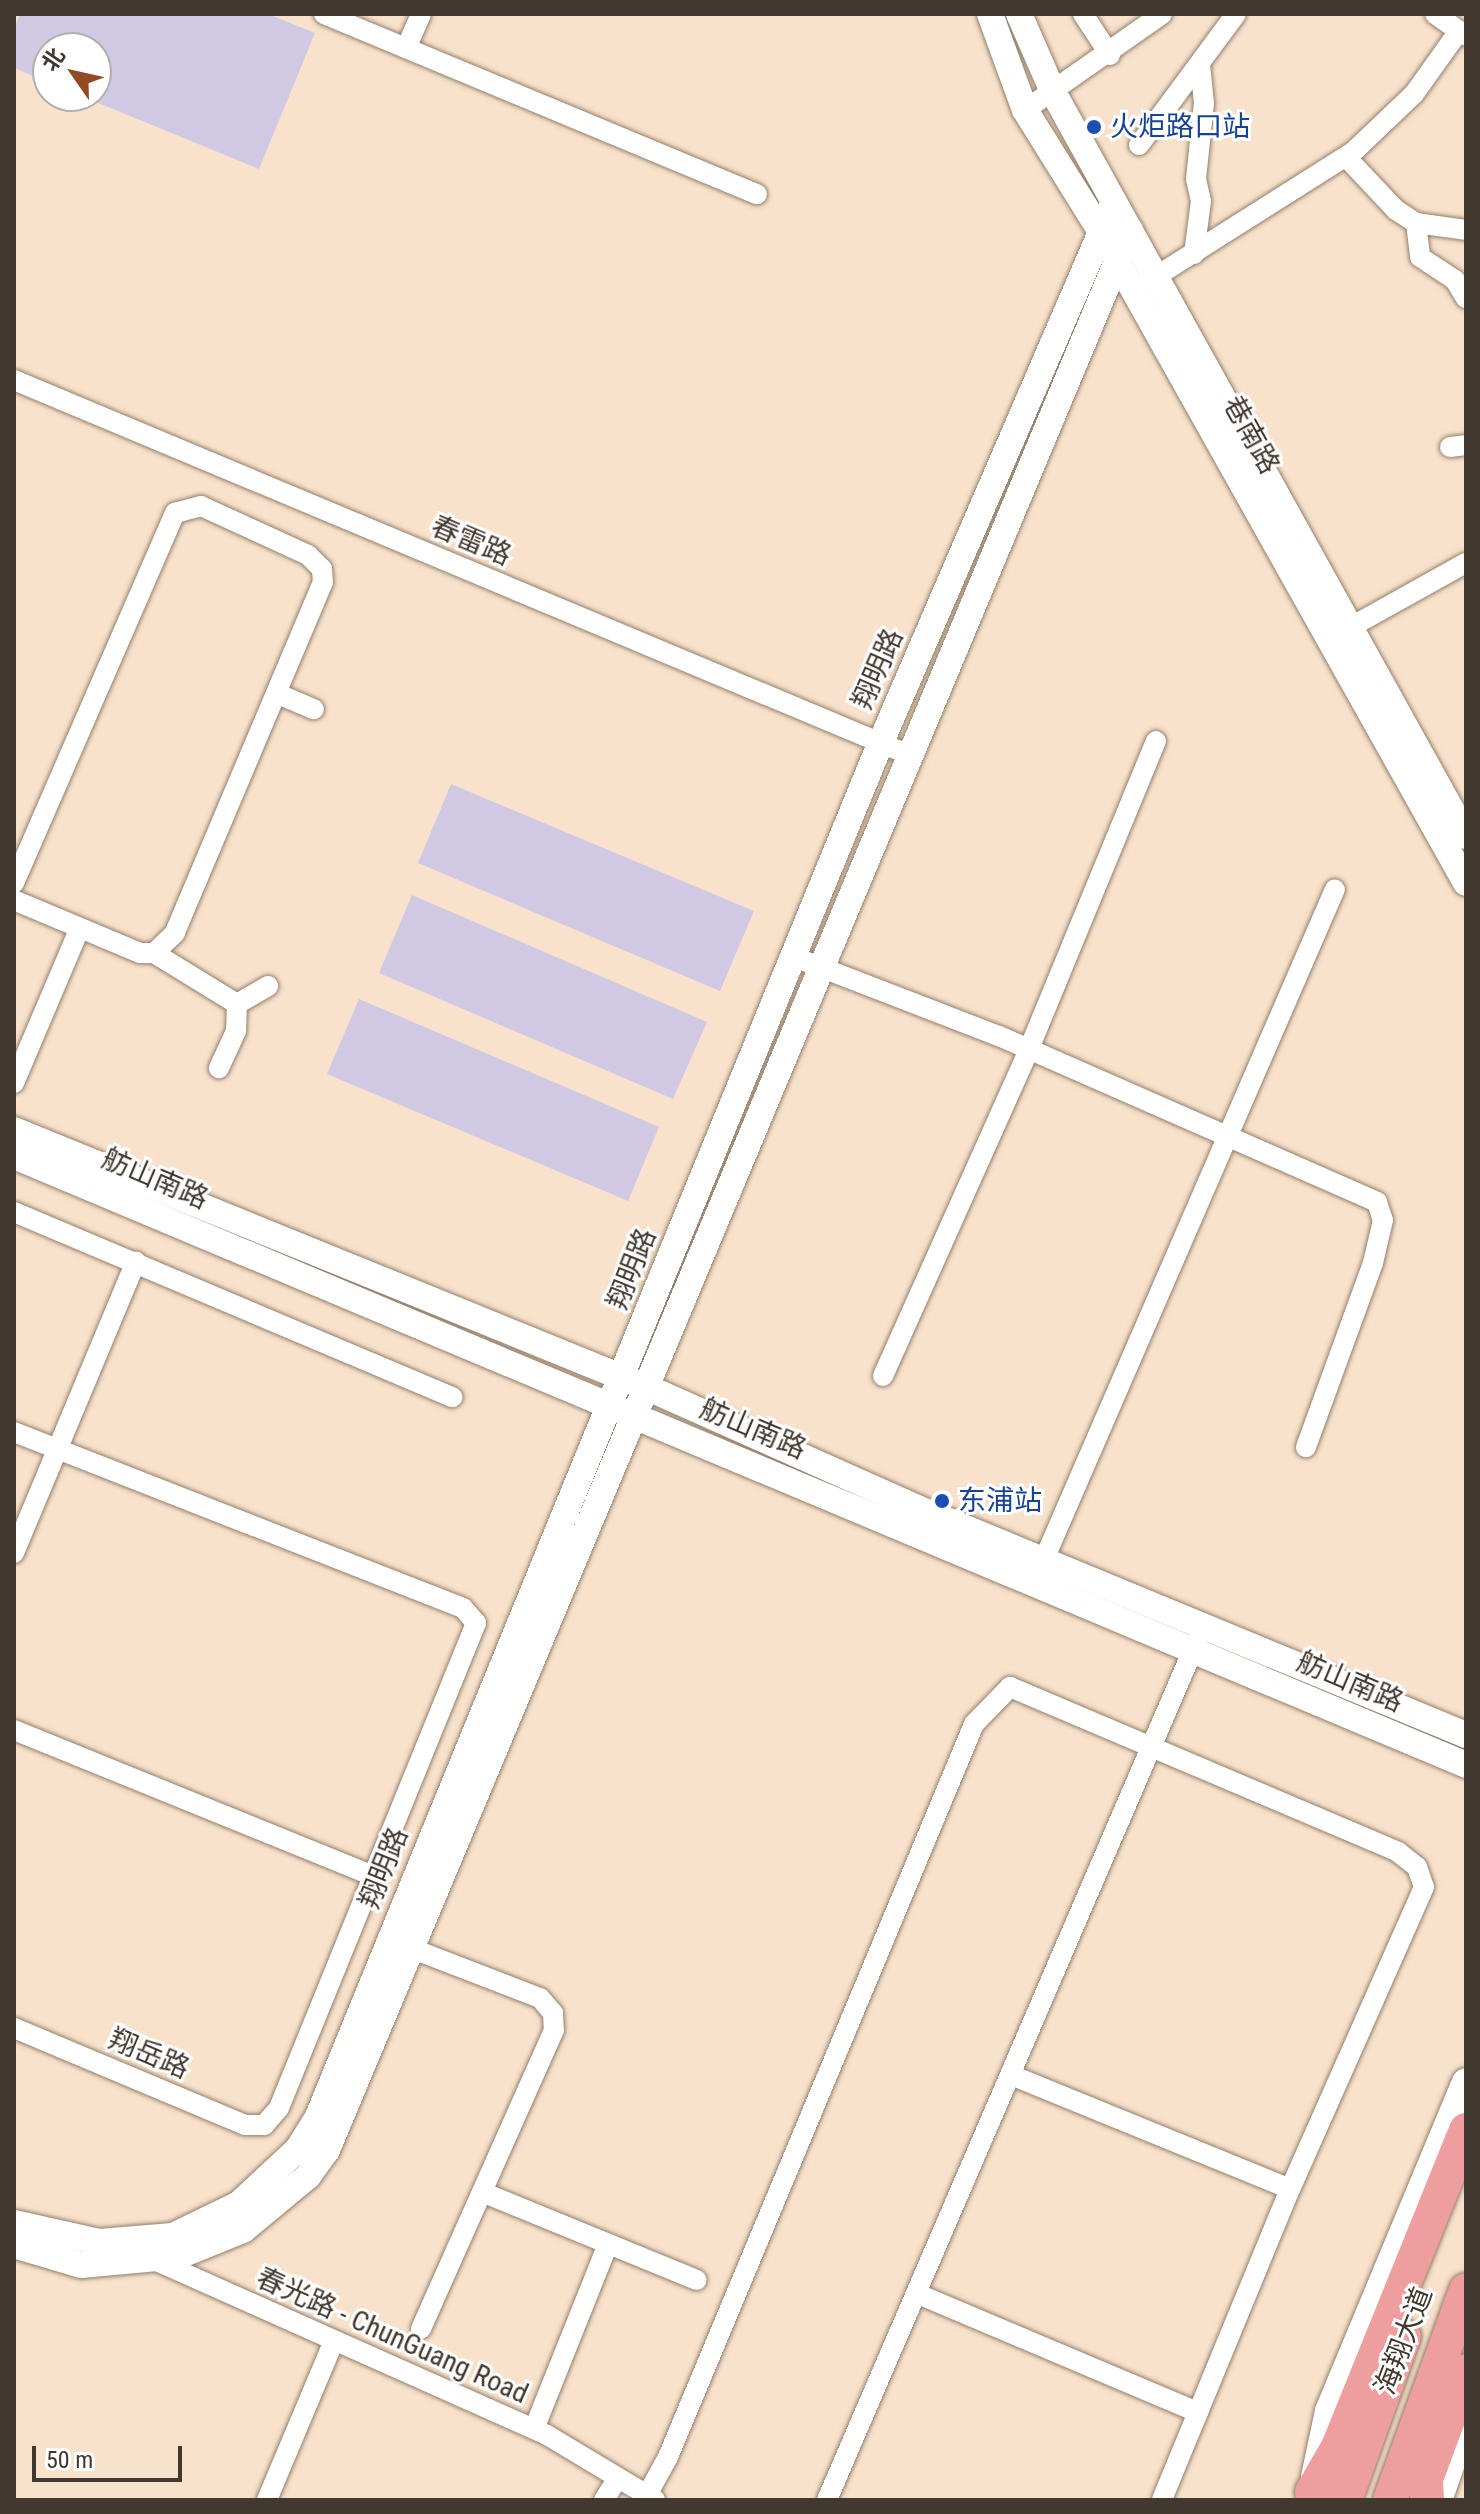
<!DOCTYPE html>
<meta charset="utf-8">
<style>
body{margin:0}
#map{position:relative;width:1480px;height:2514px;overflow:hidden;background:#f8e2cc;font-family:"Roboto Condensed","Noto Sans SC",sans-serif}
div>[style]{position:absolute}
.building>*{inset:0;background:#d1c9e4}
.roads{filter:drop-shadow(0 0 2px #937f6a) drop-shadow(0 0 2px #937f6a)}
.minor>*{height:20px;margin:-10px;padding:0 10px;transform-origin:10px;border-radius:10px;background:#fff}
.tertiary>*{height:26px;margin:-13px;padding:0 13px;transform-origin:13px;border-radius:13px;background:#fff}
.secondary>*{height:28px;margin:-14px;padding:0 14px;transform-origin:14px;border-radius:14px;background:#fff}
.trunk>*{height:34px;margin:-17px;padding:0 17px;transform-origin:17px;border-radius:17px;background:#ee9e9e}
.dots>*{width:22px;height:22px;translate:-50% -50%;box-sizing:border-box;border:4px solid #fff;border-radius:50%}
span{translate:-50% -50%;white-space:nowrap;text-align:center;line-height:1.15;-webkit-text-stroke:6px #fff;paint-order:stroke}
.transit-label{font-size:28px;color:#164399}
.left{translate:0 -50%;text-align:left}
.street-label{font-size:28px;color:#41382f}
.frame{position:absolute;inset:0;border:16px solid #41382f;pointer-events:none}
.north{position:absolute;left:32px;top:32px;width:80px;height:80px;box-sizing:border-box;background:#fff;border:2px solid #b3afac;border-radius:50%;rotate:304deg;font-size:22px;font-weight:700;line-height:32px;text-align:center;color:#41382f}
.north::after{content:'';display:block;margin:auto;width:28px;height:36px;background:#914b24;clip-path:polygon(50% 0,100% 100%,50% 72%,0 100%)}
.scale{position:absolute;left:32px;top:2446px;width:150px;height:36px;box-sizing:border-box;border:4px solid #41382f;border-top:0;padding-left:10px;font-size:24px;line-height:28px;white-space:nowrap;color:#41382f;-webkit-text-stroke:6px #fff;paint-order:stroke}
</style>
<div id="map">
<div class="building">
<i style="clip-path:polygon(20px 14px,268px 14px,315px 33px,259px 169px,96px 102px,96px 48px,48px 48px,48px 82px,14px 68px,14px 29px)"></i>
<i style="clip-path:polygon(451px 784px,754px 911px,720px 991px,418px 863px)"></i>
<i style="clip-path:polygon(412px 895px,707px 1022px,673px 1099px,379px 973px)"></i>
<i style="clip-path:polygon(359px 999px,659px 1127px,628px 1201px,327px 1074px)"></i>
</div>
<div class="roads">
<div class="minor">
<i style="left:324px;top:14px;width:469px;rotate:22.6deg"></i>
<i style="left:1083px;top:14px;width:49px;rotate:56.6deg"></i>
<i style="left:1435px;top:14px;width:38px;rotate:35deg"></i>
<i style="left:406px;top:48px;width:37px;rotate:-66deg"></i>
<i style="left:1025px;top:110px;width:167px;rotate:-35deg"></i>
<i style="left:1139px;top:145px;width:163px;rotate:-53.5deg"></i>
<i style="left:1346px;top:157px;width:73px;rotate:46.7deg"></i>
<i style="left:1396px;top:210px;width:24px;rotate:33deg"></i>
<i style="left:1416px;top:223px;width:50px;rotate:8deg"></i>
<i style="left:1416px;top:223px;width:34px;rotate:83deg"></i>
<i style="left:1420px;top:257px;width:42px;rotate:33.3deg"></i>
<i style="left:1455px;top:280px;width:21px;rotate:59deg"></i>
<i style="left:1194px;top:254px;width:53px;rotate:-82.5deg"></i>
<i style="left:1201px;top:201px;width:23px;rotate:-103deg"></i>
<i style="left:1196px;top:179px;width:76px;rotate:-84deg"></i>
<i style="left:1204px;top:103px;width:38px;rotate:-96deg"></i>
<i style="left:1144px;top:284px;width:247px;rotate:-32.3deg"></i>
<i style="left:1353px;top:152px;width:84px;rotate:-43.6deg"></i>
<i style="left:1414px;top:94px;width:77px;rotate:-54.5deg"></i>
<i style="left:14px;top:380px;width:968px;rotate:22.72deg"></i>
<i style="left:1450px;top:447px;width:16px;rotate:-7deg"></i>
<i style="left:1340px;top:633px;width:144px;rotate:-29.1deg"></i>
<i style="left:278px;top:694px;width:39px;rotate:23deg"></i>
<i style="left:14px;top:883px;width:404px;rotate:-66.5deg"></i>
<i style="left:175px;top:513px;width:27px;rotate:-15deg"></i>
<i style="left:201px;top:506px;width:118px;rotate:24.6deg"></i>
<i style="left:308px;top:555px;width:20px;rotate:45deg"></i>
<i style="left:322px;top:569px;width:13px;rotate:86deg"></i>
<i style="left:323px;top:582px;width:381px;rotate:112.9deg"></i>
<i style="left:175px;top:933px;width:29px;rotate:136deg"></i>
<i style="left:154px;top:953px;width:14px;rotate:180deg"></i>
<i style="left:140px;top:953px;width:137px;rotate:-157.2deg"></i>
<i style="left:154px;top:953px;width:97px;rotate:31.6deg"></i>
<i style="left:237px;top:1004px;width:27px;rotate:92deg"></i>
<i style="left:236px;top:1031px;width:41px;rotate:114.7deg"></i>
<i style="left:794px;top:957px;width:220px;rotate:21.1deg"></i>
<i style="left:999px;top:1036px;width:413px;rotate:23.7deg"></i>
<i style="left:1377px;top:1202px;width:19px;rotate:72deg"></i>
<i style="left:1383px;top:1220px;width:44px;rotate:103.1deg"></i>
<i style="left:1373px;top:1263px;width:196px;rotate:110deg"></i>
<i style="left:237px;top:1004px;width:36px;rotate:-30deg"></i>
<i style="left:14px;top:1083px;width:166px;rotate:-67deg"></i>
<i style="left:14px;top:1212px;width:476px;rotate:22.9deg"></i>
<i style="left:883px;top:1376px;width:358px;rotate:-65.9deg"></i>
<i style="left:1029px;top:1049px;width:333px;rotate:-67.6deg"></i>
<i style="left:14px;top:1432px;width:482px;rotate:21.4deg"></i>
<i style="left:463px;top:1608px;width:20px;rotate:49deg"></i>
<i style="left:476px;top:1623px;width:523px;rotate:112.11deg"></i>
<i style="left:279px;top:2108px;width:23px;rotate:131deg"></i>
<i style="left:264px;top:2125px;width:19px;rotate:180deg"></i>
<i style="left:245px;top:2125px;width:251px;rotate:-157.2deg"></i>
<i style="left:14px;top:1553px;width:316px;rotate:-67.3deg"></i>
<i style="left:1039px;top:1571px;width:743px;rotate:-66.54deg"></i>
<i style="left:14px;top:1730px;width:388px;rotate:22.1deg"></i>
<i style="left:400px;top:1944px;width:150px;rotate:21.1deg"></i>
<i style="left:540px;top:1998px;width:20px;rotate:49deg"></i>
<i style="left:553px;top:2013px;width:17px;rotate:87deg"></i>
<i style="left:554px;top:2030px;width:327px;rotate:114deg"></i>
<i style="left:1011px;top:2075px;width:301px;rotate:22.2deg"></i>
<i style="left:482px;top:2192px;width:232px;rotate:22.3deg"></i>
<i style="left:152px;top:2259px;width:432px;rotate:24deg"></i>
<i style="left:547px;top:2435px;width:126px;rotate:31deg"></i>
<i style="left:918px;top:2294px;width:304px;rotate:22.9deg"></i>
<i style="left:534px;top:2429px;width:199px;rotate:-68.2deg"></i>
<i style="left:647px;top:2495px;width:43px;rotate:-61.1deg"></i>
<i style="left:668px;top:2457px;width:794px;rotate:-67.34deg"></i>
<i style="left:974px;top:1724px;width:52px;rotate:-45.8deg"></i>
<i style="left:1010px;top:1687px;width:422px;rotate:23deg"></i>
<i style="left:1398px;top:1852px;width:24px;rotate:38deg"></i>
<i style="left:1417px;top:1867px;width:21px;rotate:71deg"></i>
<i style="left:1424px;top:1887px;width:330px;rotate:113.9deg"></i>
<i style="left:1290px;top:2189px;width:336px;rotate:112.4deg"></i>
<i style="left:267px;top:2500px;width:170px;rotate:-67.2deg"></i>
<i style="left:604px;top:2500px;width:26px;rotate:-58deg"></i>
<i style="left:827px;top:2500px;width:938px;rotate:-66.71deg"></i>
</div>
<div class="tertiary">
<i style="left:990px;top:14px;width:102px;rotate:70deg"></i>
<i style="left:1025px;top:110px;width:144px;rotate:58.1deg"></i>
<i style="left:1101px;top:232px;width:746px;rotate:60.72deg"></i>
<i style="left:1019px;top:14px;width:85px;rotate:66.4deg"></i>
<i style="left:1053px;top:92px;width:851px;rotate:60.97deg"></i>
<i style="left:14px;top:1130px;width:684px;rotate:22.14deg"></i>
<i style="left:648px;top:1388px;width:295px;rotate:24deg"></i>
<i style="left:917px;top:1508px;width:594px;rotate:22.46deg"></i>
<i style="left:14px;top:1156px;width:1575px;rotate:22.75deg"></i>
<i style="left:14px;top:2223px;width:87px;rotate:12.6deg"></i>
<i style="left:99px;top:2242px;width:74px;rotate:-4.6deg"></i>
<i style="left:173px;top:2236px;width:73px;rotate:-25.9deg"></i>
<i style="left:239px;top:2204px;width:81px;rotate:-43deg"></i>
<i style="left:298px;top:2149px;width:36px;rotate:-58deg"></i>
<i style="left:317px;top:2119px;width:1488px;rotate:-67.73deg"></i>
<i style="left:881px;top:742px;width:588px;rotate:-66.66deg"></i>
<i style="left:14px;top:2245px;width:70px;rotate:16.6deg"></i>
<i style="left:81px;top:2265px;width:98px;rotate:-5.2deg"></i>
<i style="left:179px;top:2256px;width:69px;rotate:-22.1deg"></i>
<i style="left:243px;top:2230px;width:85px;rotate:-39.7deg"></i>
<i style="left:308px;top:2176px;width:32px;rotate:-54deg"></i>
<i style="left:327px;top:2150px;width:2081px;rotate:-67.3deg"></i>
</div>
<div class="secondary">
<i style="left:1315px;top:2477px;width:67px;rotate:-78deg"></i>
<i style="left:1329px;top:2411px;width:356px;rotate:-67.4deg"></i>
<i style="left:1438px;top:2500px;width:84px;rotate:-70.5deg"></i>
</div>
<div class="trunk">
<i style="left:1312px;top:2492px;width:52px;rotate:-60deg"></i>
<i style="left:1338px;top:2447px;width:342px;rotate:-68deg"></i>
<i style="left:1345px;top:2500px;width:174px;rotate:-70.2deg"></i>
<i style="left:1390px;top:2500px;width:223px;rotate:-70.1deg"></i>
<i style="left:1427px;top:2500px;width:21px;rotate:-93deg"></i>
<i style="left:1426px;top:2479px;width:115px;rotate:-69.7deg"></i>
</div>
</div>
<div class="dots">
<i style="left:1094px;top:127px;background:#1a4fb4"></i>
<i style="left:942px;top:1501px;background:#1a4fb4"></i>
</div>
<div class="transit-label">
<span class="left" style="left:1110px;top:127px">火炬路口站</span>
<span class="left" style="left:958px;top:1501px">东浦站</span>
</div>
<div class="street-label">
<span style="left:1251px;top:435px;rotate:61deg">巷南路</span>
<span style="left:471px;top:541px;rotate:23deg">春雷路</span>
<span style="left:878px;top:669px;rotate:-66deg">翔明路</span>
<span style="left:155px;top:1179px;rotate:23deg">舫山南路</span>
<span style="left:632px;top:1269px;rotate:-68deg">翔明路</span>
<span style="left:753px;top:1429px;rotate:23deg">舫山南路</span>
<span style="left:1350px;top:1682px;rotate:23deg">舫山南路</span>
<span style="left:384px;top:1868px;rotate:-68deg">翔明路</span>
<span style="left:149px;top:2054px;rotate:23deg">翔岳路</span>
<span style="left:392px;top:2336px;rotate:24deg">春光路 - ChunGuang Road</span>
<span style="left:1404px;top:2341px;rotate:-69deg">海翔大道</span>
</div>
<div class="frame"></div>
<div class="north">北</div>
<div class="scale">50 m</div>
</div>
